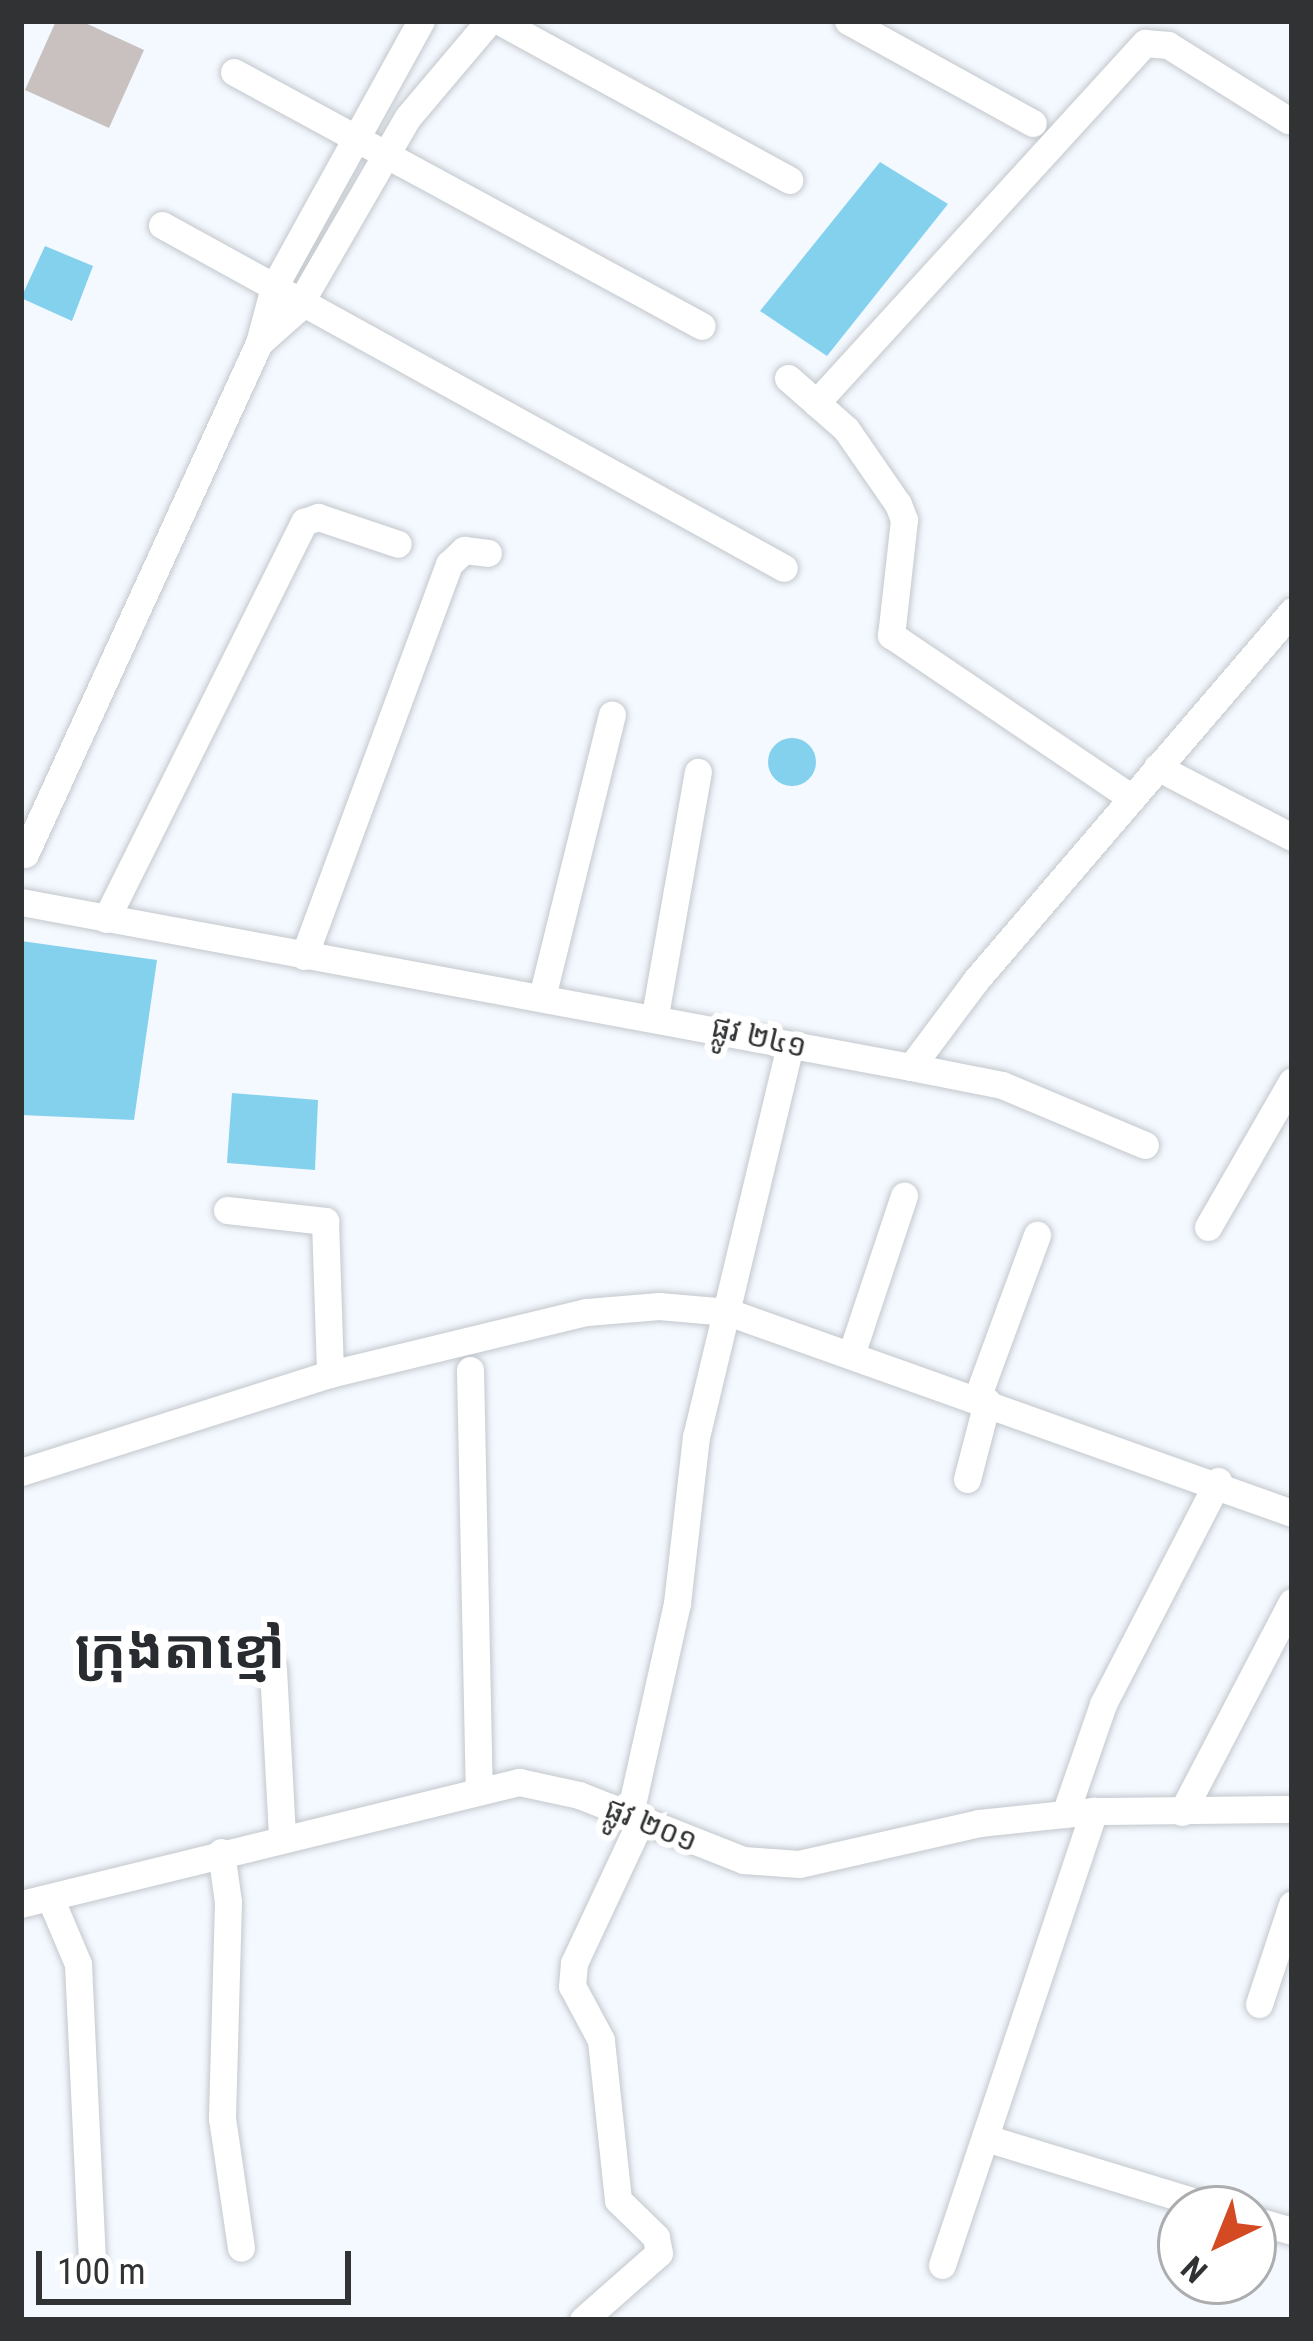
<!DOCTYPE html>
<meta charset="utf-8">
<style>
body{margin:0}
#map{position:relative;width:1313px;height:2341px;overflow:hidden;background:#f4f9ff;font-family:"Roboto Condensed","Noto Sans Khmer",sans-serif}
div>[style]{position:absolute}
.water>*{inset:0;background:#84d1ee}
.round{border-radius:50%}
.building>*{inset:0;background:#c9c1bf}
.roads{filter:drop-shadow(0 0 3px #c3c8cd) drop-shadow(0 0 3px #c3c8cd)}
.minor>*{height:27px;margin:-13.5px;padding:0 13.5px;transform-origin:13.5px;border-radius:13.5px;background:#fff}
span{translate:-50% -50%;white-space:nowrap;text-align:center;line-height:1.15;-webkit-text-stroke:12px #fff;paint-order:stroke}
.street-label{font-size:30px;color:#303234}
.town-label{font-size:54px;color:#282c30;font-weight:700}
.frame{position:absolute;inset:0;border:24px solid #303234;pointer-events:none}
.north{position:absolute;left:1157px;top:2185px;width:120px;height:120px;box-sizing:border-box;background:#fff;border:3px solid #acadae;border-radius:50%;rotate:223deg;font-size:33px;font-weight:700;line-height:48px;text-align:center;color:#303234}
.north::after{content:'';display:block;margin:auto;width:42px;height:54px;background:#d34a23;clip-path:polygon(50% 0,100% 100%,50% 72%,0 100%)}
.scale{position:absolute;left:36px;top:2251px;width:315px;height:54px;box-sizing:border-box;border:6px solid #303234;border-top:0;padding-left:15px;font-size:36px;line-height:42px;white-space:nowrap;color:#303234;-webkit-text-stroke:9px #fff;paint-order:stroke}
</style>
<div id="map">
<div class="water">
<i style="clip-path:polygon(880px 162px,948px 204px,827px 356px,760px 311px)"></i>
<i style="clip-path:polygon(45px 246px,93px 266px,72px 321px,21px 298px)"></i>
<i class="round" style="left:768px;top:738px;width:48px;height:48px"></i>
<i style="clip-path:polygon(21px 941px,157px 960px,134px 1120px,21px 1115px)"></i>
<i style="clip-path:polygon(232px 1093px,318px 1100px,315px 1170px,227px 1163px)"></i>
</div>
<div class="building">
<i style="clip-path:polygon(56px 21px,81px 21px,144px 50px,109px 128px,25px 90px)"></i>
</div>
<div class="roads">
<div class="minor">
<i style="left:499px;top:21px;width:331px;rotate:28.7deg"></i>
<i style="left:848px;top:21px;width:211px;rotate:28.9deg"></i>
<i style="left:234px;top:72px;width:532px;rotate:28.49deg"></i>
<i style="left:162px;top:225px;width:710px;rotate:28.87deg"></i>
<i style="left:259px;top:343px;width:50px;rotate:-41.7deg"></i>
<i style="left:296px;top:310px;width:223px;rotate:-59.9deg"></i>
<i style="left:408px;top:117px;width:126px;rotate:-49.8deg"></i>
<i style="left:788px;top:378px;width:77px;rotate:41.3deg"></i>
<i style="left:846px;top:429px;width:91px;rotate:55.3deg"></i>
<i style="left:898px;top:504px;width:17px;rotate:69deg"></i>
<i style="left:904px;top:520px;width:116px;rotate:96.4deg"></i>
<i style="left:891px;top:635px;width:291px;rotate:34.1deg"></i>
<i style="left:816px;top:403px;width:488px;rotate:-47.6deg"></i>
<i style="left:1145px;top:43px;width:23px;rotate:5deg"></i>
<i style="left:1168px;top:45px;width:142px;rotate:32deg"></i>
<i style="left:1157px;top:767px;width:152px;rotate:27.4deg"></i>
<i style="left:25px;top:854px;width:562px;rotate:-65.4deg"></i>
<i style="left:259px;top:343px;width:58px;rotate:-75deg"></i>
<i style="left:274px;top:287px;width:304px;rotate:-61.1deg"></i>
<i style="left:21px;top:902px;width:905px;rotate:10.5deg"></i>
<i style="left:911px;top:1067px;width:109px;rotate:-53.2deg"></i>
<i style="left:976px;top:980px;width:486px;rotate:-49.4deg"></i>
<i style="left:106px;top:919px;width:444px;rotate:-63.5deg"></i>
<i style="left:304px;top:522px;width:15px;rotate:-20deg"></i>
<i style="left:318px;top:517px;width:84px;rotate:18.6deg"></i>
<i style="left:304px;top:956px;width:418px;rotate:-69.7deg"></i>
<i style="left:449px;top:564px;width:21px;rotate:-43deg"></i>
<i style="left:464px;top:550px;width:24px;rotate:7deg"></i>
<i style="left:542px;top:997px;width:291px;rotate:-76.1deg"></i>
<i style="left:655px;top:1015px;width:247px;rotate:-80deg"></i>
<i style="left:911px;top:1067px;width:93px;rotate:11.2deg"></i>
<i style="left:1002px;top:1085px;width:155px;rotate:22.8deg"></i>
<i style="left:227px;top:1210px;width:99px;rotate:6.4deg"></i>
<i style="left:325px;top:1221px;width:153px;rotate:88.1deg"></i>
<i style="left:1208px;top:1227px;width:168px;rotate:-60.1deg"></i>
<i style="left:851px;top:1355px;width:168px;rotate:-71.6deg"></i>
<i style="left:470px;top:1370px;width:420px;rotate:88.8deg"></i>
<i style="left:977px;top:1398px;width:174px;rotate:-69.8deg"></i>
<i style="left:21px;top:1472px;width:324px;rotate:-17.6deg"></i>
<i style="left:330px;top:1374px;width:264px;rotate:-13.6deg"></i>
<i style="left:587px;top:1312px;width:72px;rotate:-4.8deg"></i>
<i style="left:659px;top:1306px;width:69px;rotate:5deg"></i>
<i style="left:728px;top:1312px;width:599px;rotate:19.62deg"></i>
<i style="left:967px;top:1479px;width:80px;rotate:-75.4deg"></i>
<i style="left:273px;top:1669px;width:168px;rotate:86.9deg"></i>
<i style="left:1182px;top:1812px;width:237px;rotate:-62.4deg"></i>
<i style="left:1065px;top:1814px;width:116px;rotate:-70.9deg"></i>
<i style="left:1103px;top:1704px;width:251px;rotate:-62.7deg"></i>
<i style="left:629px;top:1818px;width:220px;rotate:-77.4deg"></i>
<i style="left:677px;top:1603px;width:167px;rotate:-83.5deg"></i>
<i style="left:696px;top:1437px;width:403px;rotate:-76.5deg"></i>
<i style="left:221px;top:1852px;width:50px;rotate:82deg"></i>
<i style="left:228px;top:1902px;width:216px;rotate:91.6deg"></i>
<i style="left:222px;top:2118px;width:131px;rotate:81.7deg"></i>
<i style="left:51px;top:1900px;width:69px;rotate:67.1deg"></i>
<i style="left:78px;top:1964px;width:296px;rotate:87.3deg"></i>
<i style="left:21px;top:1904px;width:513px;rotate:-13.77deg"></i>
<i style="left:519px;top:1782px;width:61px;rotate:12.2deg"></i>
<i style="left:579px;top:1795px;width:176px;rotate:21.6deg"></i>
<i style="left:743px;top:1860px;width:56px;rotate:4.1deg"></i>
<i style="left:799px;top:1864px;width:185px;rotate:-12.8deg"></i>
<i style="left:979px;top:1823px;width:116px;rotate:-6deg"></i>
<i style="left:1094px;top:1811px;width:198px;rotate:-0.6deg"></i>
<i style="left:1259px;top:2004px;width:105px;rotate:-71.7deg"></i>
<i style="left:986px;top:2138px;width:243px;rotate:17deg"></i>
<i style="left:1253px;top:2220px;width:41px;rotate:15.8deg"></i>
<i style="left:942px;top:2265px;width:479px;rotate:-71.5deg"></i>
<i style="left:583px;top:2320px;width:101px;rotate:-41.4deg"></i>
<i style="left:659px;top:2253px;width:16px;rotate:-101deg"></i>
<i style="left:656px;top:2237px;width:53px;rotate:-135.8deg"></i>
<i style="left:618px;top:2200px;width:161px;rotate:-96.1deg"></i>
<i style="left:601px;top:2040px;width:61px;rotate:-118.2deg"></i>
<i style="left:572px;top:1986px;width:23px;rotate:-85deg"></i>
<i style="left:574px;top:1963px;width:153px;rotate:-64.9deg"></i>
</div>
</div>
<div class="street-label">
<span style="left:759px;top:1037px;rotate:13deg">ផ្លូវ ២៤១</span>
<span style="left:651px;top:1825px;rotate:22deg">ផ្លូវ ២០១</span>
</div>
<div class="town-label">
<span style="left:180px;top:1650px">ក្រុងតាខ្មៅ</span>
</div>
<div class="frame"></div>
<div class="north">N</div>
<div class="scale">100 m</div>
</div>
